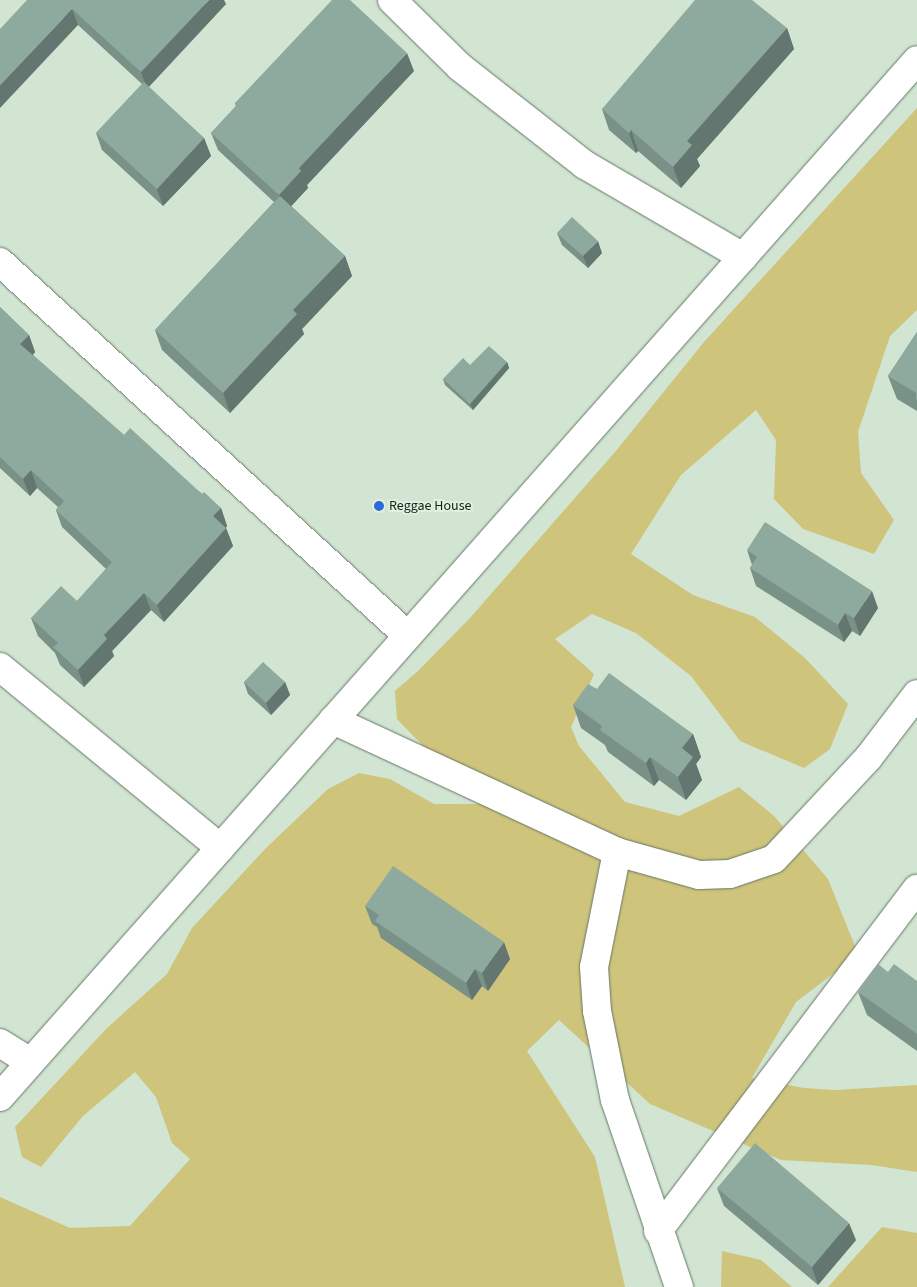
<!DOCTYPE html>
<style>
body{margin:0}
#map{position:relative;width:917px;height:1287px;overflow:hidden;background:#d1e5d2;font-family:"Source Sans 3",sans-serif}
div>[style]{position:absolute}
.green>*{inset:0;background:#cfc47b}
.roads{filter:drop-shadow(0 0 1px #657767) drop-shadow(0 0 1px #657767)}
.minor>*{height:28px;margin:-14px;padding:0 14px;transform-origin:14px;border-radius:14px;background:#fff}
.wall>*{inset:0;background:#7a9188}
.shaded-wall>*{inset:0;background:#63766f}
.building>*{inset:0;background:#8ea99e}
.dots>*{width:14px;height:14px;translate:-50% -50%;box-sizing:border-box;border:2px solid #def2df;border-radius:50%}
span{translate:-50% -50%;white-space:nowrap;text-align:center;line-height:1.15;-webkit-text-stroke:4px #def2df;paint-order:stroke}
.poi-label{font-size:14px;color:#171f18}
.left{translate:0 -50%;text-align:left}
</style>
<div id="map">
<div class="green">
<i style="clip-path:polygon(917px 108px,917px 310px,890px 336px,858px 432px,861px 473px,894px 520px,874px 554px,803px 529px,774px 499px,776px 440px,756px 410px,681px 475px,631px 554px,693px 595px,755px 617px,805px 658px,848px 704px,830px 749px,804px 768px,740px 741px,691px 676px,636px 633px,592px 614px,555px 639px,594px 674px,571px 727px,579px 746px,625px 802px,679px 816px,739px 787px,774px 816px,828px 879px,857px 951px,846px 964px,796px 1002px,752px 1078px,804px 1088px,835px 1090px,917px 1085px,917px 1172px,871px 1165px,781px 1160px,650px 1104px,559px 1020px,527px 1051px,595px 1157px,625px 1287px,0 1287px,0 1197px,70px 1228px,130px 1226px,190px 1159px,172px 1143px,156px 1097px,135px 1072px,83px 1116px,41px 1167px,22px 1157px,15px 1127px,107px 1028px,167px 974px,192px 928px,266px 848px,328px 789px,359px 773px,390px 779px,434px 804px,479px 804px,483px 776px,426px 749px,397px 719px,395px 691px,418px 671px,470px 618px,615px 452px,704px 342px)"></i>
<i style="clip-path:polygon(882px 1227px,917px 1233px,917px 1287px,828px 1287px)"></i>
<i style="clip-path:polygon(722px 1251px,761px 1260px,792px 1287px,721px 1287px)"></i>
</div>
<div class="roads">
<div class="minor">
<i style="left:392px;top:0;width:95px;rotate:44.6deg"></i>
<i style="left:460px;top:67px;width:159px;rotate:38.1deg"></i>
<i style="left:585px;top:165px;width:183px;rotate:30.2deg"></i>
<i style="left:0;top:262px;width:553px;rotate:42.51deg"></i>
<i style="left:0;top:667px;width:285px;rotate:39.4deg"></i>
<i style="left:333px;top:720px;width:313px;rotate:24.9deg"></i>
<i style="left:617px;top:852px;width:85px;rotate:15.7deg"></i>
<i style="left:699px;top:875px;width:31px;rotate:-2deg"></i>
<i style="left:730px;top:874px;width:46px;rotate:-18.8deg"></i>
<i style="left:774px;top:859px;width:139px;rotate:-47deg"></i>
<i style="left:869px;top:757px;width:79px;rotate:-52.7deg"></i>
<i style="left:617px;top:852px;width:117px;rotate:101.3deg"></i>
<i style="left:594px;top:967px;width:44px;rotate:86.1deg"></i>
<i style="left:597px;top:1011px;width:91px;rotate:78.6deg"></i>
<i style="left:615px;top:1100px;width:198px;rotate:71.1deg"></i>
<i style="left:0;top:1043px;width:36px;rotate:32deg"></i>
<i style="left:0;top:1097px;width:1384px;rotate:-48.51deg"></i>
<i style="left:658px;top:1231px;width:429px;rotate:-52.9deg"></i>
</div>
</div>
<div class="wall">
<i style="clip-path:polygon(27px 0,226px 4px,148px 87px,204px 138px,211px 156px,163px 206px,102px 150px,96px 133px,142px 84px,78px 25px)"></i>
<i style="clip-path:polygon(787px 28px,794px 49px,697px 159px,700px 166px,681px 188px,638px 151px,636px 153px,609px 130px,602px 109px)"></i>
<i style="clip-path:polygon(414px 71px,307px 185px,308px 188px,291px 206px,345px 256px,352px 276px,302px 329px,304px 334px,230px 413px,162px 350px,155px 330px,274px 202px,218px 150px,211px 133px,236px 106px,235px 103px)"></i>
<i style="clip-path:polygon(557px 233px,602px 253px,588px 268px,562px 245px)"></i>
<i style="clip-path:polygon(0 307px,29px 335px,35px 352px,33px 355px,124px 435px,221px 508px,227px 526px,226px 528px,233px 546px,164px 622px,151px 610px,112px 651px,114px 656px,84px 687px,60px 665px,55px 653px,38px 636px,31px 618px,77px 601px,106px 569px,62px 527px,56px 510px,58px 507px,37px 488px,30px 496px,0 468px)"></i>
<i style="clip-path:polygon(917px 332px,917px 411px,897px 399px,888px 376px)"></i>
<i style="clip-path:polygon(507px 362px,509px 368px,473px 410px,445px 385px,443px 379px,470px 365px)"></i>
<i style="clip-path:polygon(747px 550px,878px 608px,860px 636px,852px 631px,844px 642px,756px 586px,750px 568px,752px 565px)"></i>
<i style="clip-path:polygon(244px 682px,285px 682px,290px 695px,271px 715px,248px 694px)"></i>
<i style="clip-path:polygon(597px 689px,693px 734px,701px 757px,696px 764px,702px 780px,686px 800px,659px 780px,654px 786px,608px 752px,605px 745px,581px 728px,573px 705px)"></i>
<i style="clip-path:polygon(365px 906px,510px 959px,488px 991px,482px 986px,472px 1000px,381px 938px,377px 927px,372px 924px)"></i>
<i style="clip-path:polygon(888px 972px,917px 981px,917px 1051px,867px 1015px,858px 992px)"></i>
<i style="clip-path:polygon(717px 1188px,856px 1240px,818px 1285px,724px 1206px)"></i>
</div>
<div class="shaded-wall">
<i style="clip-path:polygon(209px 0,224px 0,226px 4px,147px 89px,141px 72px)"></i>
<i style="clip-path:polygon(72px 9px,78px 25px,0 108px,0 85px)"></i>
<i style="clip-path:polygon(787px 28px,794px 49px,697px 159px,700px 166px,681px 188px,673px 167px,687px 141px)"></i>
<i style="clip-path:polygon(407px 53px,414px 71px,307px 185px,308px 188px,285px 213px,279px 195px,299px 168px)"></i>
<i style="clip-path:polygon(631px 130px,638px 151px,636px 153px,629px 133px)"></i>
<i style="clip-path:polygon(204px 138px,211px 156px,163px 206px,157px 189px)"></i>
<i style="clip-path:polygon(598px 241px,602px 253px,588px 268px,583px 256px)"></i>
<i style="clip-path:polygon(345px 256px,352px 276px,302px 329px,304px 334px,230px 413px,223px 393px,293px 310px)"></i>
<i style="clip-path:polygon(29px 335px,35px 352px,27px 362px,20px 344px)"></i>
<i style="clip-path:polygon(507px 362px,509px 368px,473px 410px,470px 404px)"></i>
<i style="clip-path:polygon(31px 470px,37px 488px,30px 496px,23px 479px)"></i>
<i style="clip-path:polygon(221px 508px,227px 526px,220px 534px,213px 516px)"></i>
<i style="clip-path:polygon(226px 528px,233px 546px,164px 622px,157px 605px)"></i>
<i style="clip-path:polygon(872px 591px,878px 608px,860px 636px,854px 618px)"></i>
<i style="clip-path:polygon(144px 593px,151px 610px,112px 651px,114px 656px,84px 687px,78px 670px,104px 635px)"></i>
<i style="clip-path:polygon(845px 613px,852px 631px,844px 642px,838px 625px)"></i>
<i style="clip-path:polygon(285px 682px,290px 695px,271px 715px,266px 703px)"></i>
<i style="clip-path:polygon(693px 734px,701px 757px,696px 764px,702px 780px,686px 800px,678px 777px,682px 748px)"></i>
<i style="clip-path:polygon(650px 757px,659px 780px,654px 786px,646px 763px)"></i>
<i style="clip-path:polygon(504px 942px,510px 959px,488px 991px,482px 973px)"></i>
<i style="clip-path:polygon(475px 969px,482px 986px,472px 1000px,466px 983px)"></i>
<i style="clip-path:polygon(849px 1223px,856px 1240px,818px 1285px,812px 1267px)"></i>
</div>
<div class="building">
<i style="clip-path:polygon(27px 0,209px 0,141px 72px,72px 9px,0 85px,0 29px)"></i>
<i style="clip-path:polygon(332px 0,350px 0,407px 53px,299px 168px,301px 171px,279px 195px,211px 133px,237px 105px,235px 103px)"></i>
<i style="clip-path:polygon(695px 0,752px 0,787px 28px,687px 141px,692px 145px,673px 167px,631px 130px,629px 133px,602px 109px)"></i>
<i style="clip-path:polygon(144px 82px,204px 138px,157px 189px,96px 133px)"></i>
<i style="clip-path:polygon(280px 196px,345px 256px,293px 310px,297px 314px,223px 393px,155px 330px)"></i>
<i style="clip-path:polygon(572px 217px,598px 241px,583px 256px,557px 233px)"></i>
<i style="clip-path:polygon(0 307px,29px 335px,20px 344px,124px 435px,130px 428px,202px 494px,204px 492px,221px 508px,213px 516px,226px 528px,157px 605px,144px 593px,104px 635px,107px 639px,78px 670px,53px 647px,58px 643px,31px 618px,61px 586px,77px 601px,112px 562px,56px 510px,64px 501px,31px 470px,23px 479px,0 457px)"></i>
<i style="clip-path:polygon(917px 332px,917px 400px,916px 399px,916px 393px,888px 376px)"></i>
<i style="clip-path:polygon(489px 346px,507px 362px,470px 404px,443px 379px,463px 358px,470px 365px)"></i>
<i style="clip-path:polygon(765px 522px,872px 591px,854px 618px,845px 613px,838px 625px,750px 568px,757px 557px,747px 550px)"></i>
<i style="clip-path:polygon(263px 662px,285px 682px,266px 703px,244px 682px)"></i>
<i style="clip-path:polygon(609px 673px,693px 734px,682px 748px,693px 757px,678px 777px,650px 757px,646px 763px,600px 730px,602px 726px,573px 705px,588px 684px,597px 689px)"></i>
<i style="clip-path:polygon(393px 866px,504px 942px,482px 973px,475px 969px,466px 983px,375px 921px,379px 915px,365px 906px)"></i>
<i style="clip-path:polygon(878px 964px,888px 972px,894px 964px,917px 981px,917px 1034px,858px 992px)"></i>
<i style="clip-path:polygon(755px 1143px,849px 1223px,812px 1267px,717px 1188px)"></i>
</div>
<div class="dots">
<i style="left:379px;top:506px;background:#2f6ad7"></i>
</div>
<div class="poi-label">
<span class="left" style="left:389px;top:506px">Reggae House</span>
</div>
</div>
